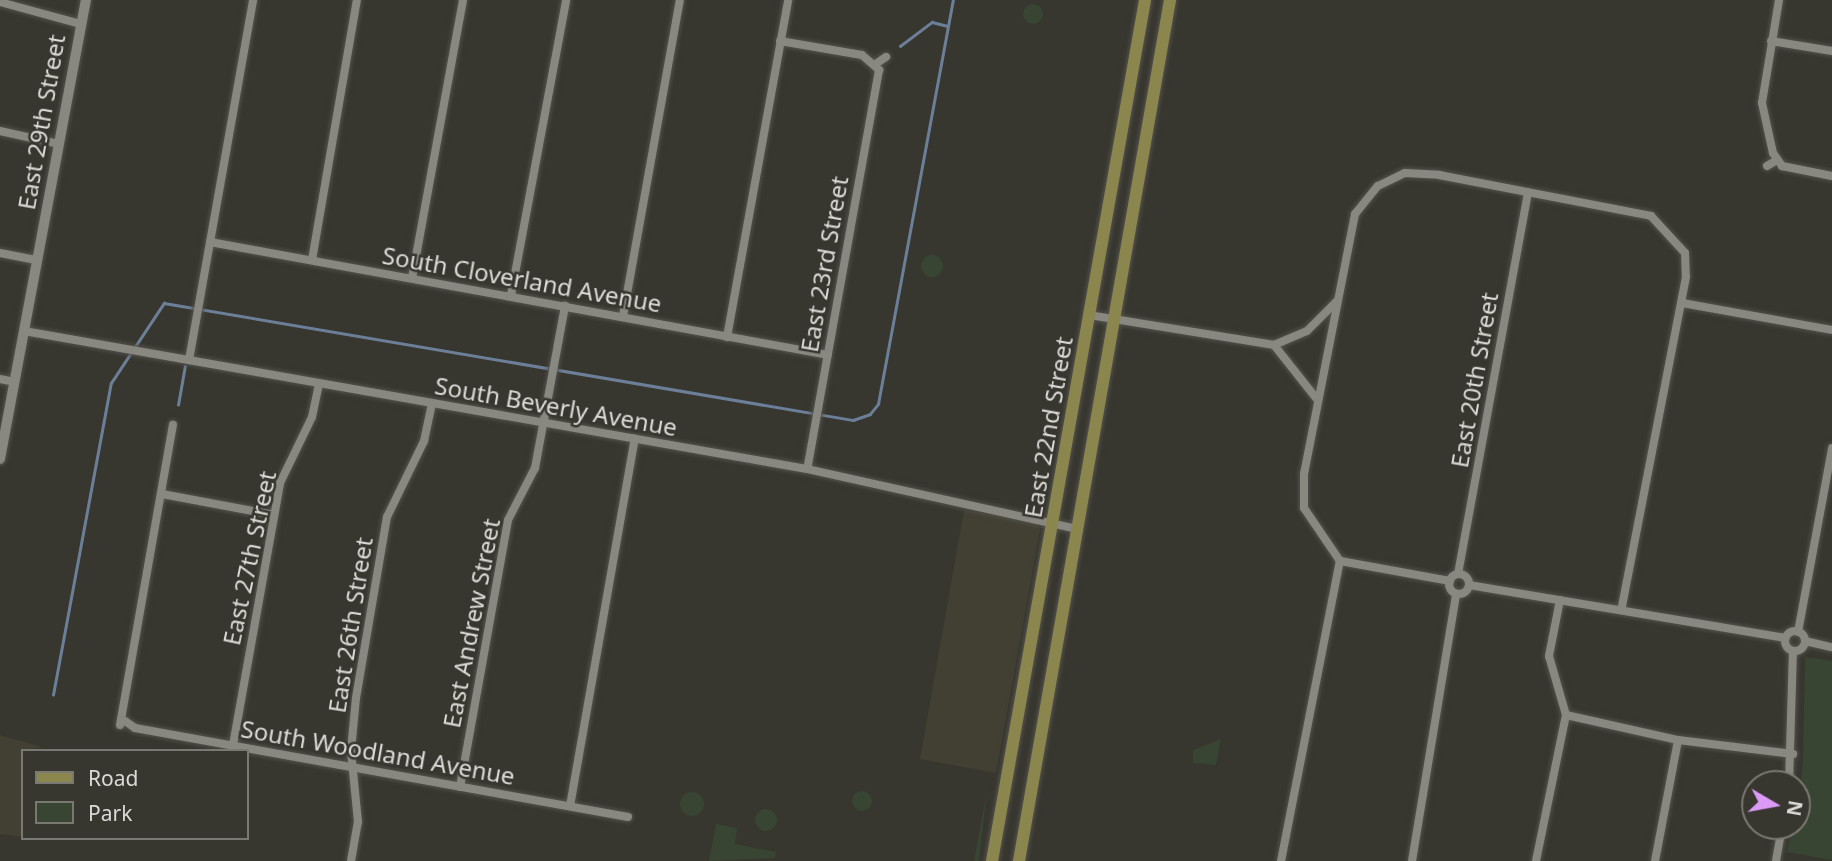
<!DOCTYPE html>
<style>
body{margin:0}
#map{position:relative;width:1832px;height:861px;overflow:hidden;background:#37362f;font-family:"Noto Sans",sans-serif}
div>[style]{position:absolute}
.built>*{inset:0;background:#424033}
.green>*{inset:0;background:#384533}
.round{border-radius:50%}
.stream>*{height:2.5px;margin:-1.25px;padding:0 1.25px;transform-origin:1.25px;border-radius:1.25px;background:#6c7f98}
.roads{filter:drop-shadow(0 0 2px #53524c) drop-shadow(0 0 2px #53524c)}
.minor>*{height:8px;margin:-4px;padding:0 4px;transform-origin:4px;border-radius:4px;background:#888780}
.minor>.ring{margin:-4px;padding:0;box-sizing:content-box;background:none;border:8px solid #888780;border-radius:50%}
.tertiary>*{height:10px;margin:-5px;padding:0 5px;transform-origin:5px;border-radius:5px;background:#888780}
.primary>*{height:12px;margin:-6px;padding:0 6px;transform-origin:6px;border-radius:6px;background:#8b864d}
span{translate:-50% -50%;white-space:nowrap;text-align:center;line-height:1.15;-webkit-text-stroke:5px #37362f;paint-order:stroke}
.street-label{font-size:24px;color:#dbdad6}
.legend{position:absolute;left:21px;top:749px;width:228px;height:91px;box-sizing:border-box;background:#37362f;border:2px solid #797872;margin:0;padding:9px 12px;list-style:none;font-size:21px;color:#dbdad6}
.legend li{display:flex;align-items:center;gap:14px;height:35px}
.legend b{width:35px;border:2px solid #797872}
.north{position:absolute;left:1741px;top:770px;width:70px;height:70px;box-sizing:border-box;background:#37362f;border:2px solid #797872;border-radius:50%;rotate:100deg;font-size:19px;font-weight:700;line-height:28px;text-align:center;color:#dbdad6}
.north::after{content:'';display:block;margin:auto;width:24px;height:32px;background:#da9af6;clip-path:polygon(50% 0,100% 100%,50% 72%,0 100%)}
</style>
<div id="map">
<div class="built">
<i style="clip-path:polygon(964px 510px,1037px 523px,1040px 530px,996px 773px,920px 759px)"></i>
<i style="clip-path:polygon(0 735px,43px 747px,23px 751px,23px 837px,0 834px)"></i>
</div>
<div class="green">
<i class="round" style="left:1023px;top:4px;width:20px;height:20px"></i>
<i class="round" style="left:921px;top:255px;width:22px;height:22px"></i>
<i style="clip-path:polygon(1805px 657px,1832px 661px,1832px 860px,1787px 852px,1792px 826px,1797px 826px,1803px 761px)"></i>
<i style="clip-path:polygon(1221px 739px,1216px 765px,1193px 763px,1193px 750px)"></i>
<i style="clip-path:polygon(987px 790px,979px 861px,974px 861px)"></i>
<i class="round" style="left:852px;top:791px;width:20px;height:20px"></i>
<i class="round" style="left:680px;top:792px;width:24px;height:24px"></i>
<i class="round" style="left:755px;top:809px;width:22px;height:22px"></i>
<i style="clip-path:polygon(716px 824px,737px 828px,735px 844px,776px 852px,775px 858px,709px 861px)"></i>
</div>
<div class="stream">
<i style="left:900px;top:46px;width:40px;rotate:-37deg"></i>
<i style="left:932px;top:22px;width:16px;rotate:14deg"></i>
<i style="left:178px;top:405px;width:39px;rotate:-80deg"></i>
<i style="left:53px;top:695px;width:317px;rotate:-79.5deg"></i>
<i style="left:111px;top:383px;width:96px;rotate:-56.5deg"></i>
<i style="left:164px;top:303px;width:699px;rotate:9.64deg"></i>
<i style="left:853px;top:420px;width:18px;rotate:-19deg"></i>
<i style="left:870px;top:414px;width:13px;rotate:-51deg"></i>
<i style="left:878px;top:404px;width:411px;rotate:-79.5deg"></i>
</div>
<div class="roads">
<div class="minor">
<i style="left:1779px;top:0;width:104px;rotate:99.4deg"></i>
<i style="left:1762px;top:103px;width:51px;rotate:77.6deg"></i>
<i style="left:1773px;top:153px;width:16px;rotate:55deg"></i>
<i style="left:1782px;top:166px;width:51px;rotate:11.3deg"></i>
<i style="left:0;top:2px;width:84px;rotate:15.2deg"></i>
<i style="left:780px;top:41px;width:83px;rotate:9.7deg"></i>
<i style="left:862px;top:55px;width:23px;rotate:41deg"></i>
<i style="left:879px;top:70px;width:405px;rotate:100.2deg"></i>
<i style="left:1771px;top:41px;width:62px;rotate:9.3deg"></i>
<i style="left:877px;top:63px;width:11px;rotate:-34deg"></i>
<i style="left:0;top:131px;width:60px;rotate:12.4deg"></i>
<i style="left:1767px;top:166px;width:12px;rotate:-31deg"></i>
<i style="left:210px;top:242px;width:628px;rotate:10.36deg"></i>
<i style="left:0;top:253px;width:38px;rotate:11deg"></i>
<i style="left:312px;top:260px;width:264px;rotate:-80.2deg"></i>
<i style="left:412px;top:278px;width:283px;rotate:-79.6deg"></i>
<i style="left:511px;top:295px;width:300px;rotate:-79.4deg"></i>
<i style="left:1682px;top:303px;width:152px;rotate:10.2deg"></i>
<i style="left:1089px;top:315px;width:187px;rotate:9.2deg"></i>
<i style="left:1274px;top:345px;width:68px;rotate:51.6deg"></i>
<i style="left:623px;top:316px;width:321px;rotate:-79.8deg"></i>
<i style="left:24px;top:331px;width:795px;rotate:10deg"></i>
<i style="left:807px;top:469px;width:278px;rotate:12.5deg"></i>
<i style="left:727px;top:337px;width:342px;rotate:-79.7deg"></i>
<i style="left:1274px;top:345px;width:36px;rotate:-23deg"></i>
<i style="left:1307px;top:331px;width:42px;rotate:-45deg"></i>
<i style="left:189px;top:360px;width:366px;rotate:-79.9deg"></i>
<i style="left:0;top:379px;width:15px;rotate:11deg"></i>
<i style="left:162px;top:494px;width:114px;rotate:10.6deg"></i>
<i style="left:1340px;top:561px;width:64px;rotate:-124.2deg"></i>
<i style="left:1304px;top:508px;width:34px;rotate:-90deg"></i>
<i style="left:1304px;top:474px;width:265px;rotate:-78.9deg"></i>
<i style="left:1355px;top:214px;width:36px;rotate:-51deg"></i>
<i style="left:1378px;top:186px;width:30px;rotate:-26deg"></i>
<i style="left:1405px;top:173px;width:34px;rotate:3deg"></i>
<i style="left:1439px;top:175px;width:216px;rotate:10.9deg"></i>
<i style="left:1651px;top:216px;width:50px;rotate:47.4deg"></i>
<i style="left:1685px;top:253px;width:24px;rotate:88deg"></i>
<i style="left:1686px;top:277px;width:339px;rotate:101deg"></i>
<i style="left:1340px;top:561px;width:112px;rotate:10.3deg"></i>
<i style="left:1458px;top:574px;width:388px;rotate:-79.6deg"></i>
<i class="ring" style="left:1449px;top:574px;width:12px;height:12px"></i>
<i style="left:1469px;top:585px;width:321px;rotate:9.5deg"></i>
<i class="ring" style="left:1785px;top:631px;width:12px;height:12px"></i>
<i style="left:1798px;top:632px;width:187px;rotate:-79.5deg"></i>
<i style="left:1805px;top:641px;width:28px;rotate:13deg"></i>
<i style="left:1566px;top:715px;width:115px;rotate:12.6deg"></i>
<i style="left:1678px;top:740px;width:116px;rotate:6.9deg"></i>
<i style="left:125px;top:721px;width:12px;rotate:35deg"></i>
<i style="left:135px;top:728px;width:501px;rotate:10.23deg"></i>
<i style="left:120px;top:725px;width:305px;rotate:-80deg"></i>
<i style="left:233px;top:745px;width:266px;rotate:-79.8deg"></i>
<i style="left:280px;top:483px;width:73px;rotate:-64.1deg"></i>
<i style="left:312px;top:417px;width:34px;rotate:-78deg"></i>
<i style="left:1789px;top:784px;width:133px;rotate:-88.3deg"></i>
<i style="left:460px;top:787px;width:271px;rotate:-79.8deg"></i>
<i style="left:508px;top:520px;width:59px;rotate:-62.6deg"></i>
<i style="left:535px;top:468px;width:165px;rotate:-79.5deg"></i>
<i style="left:570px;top:806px;width:373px;rotate:-80deg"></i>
<i style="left:351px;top:861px;width:40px;rotate:-80deg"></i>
<i style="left:358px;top:822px;width:72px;rotate:-95.6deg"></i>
<i style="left:351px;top:750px;width:52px;rotate:-84.5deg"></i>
<i style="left:356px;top:698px;width:184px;rotate:-80.3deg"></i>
<i style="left:387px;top:517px;width:85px;rotate:-64deg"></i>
<i style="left:424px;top:441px;width:38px;rotate:-78deg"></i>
<i style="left:1281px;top:861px;width:306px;rotate:-78.9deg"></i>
<i style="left:1412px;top:861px;width:271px;rotate:-80.6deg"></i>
<i style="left:1536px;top:861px;width:149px;rotate:-78.4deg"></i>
<i style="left:1566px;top:715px;width:61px;rotate:-106.1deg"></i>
<i style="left:1549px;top:656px;width:57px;rotate:-78.9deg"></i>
<i style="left:1655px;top:861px;width:123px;rotate:-79.2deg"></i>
<i style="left:1776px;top:861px;width:36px;rotate:-80deg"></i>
</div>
<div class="tertiary">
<i style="left:0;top:459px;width:467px;rotate:-79.4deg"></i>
</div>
<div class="primary">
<i style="left:992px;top:861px;width:874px;rotate:-79.92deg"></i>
<i style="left:1019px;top:861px;width:874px;rotate:-80.05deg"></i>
</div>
</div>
<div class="street-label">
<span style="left:41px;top:122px;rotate:-80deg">East 29th Street</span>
<span style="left:824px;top:264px;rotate:-80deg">East 23rd Street</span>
<span style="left:522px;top:279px;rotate:10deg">South Cloverland Avenue</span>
<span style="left:1474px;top:380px;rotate:-80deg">East 20th Street</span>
<span style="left:556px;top:406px;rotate:10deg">South Beverly Avenue</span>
<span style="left:1048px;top:427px;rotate:-80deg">East 22nd Street</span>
<span style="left:249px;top:558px;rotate:-78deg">East 27th Street</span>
<span style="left:471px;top:623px;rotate:-79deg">East Andrew Street</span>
<span style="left:350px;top:625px;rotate:-81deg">East 26th Street</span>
<span style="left:378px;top:752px;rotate:10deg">South Woodland Avenue</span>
</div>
<ul class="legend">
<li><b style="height:9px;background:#8b864d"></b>Road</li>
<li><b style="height:19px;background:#384533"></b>Park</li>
</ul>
<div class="north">N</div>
</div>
